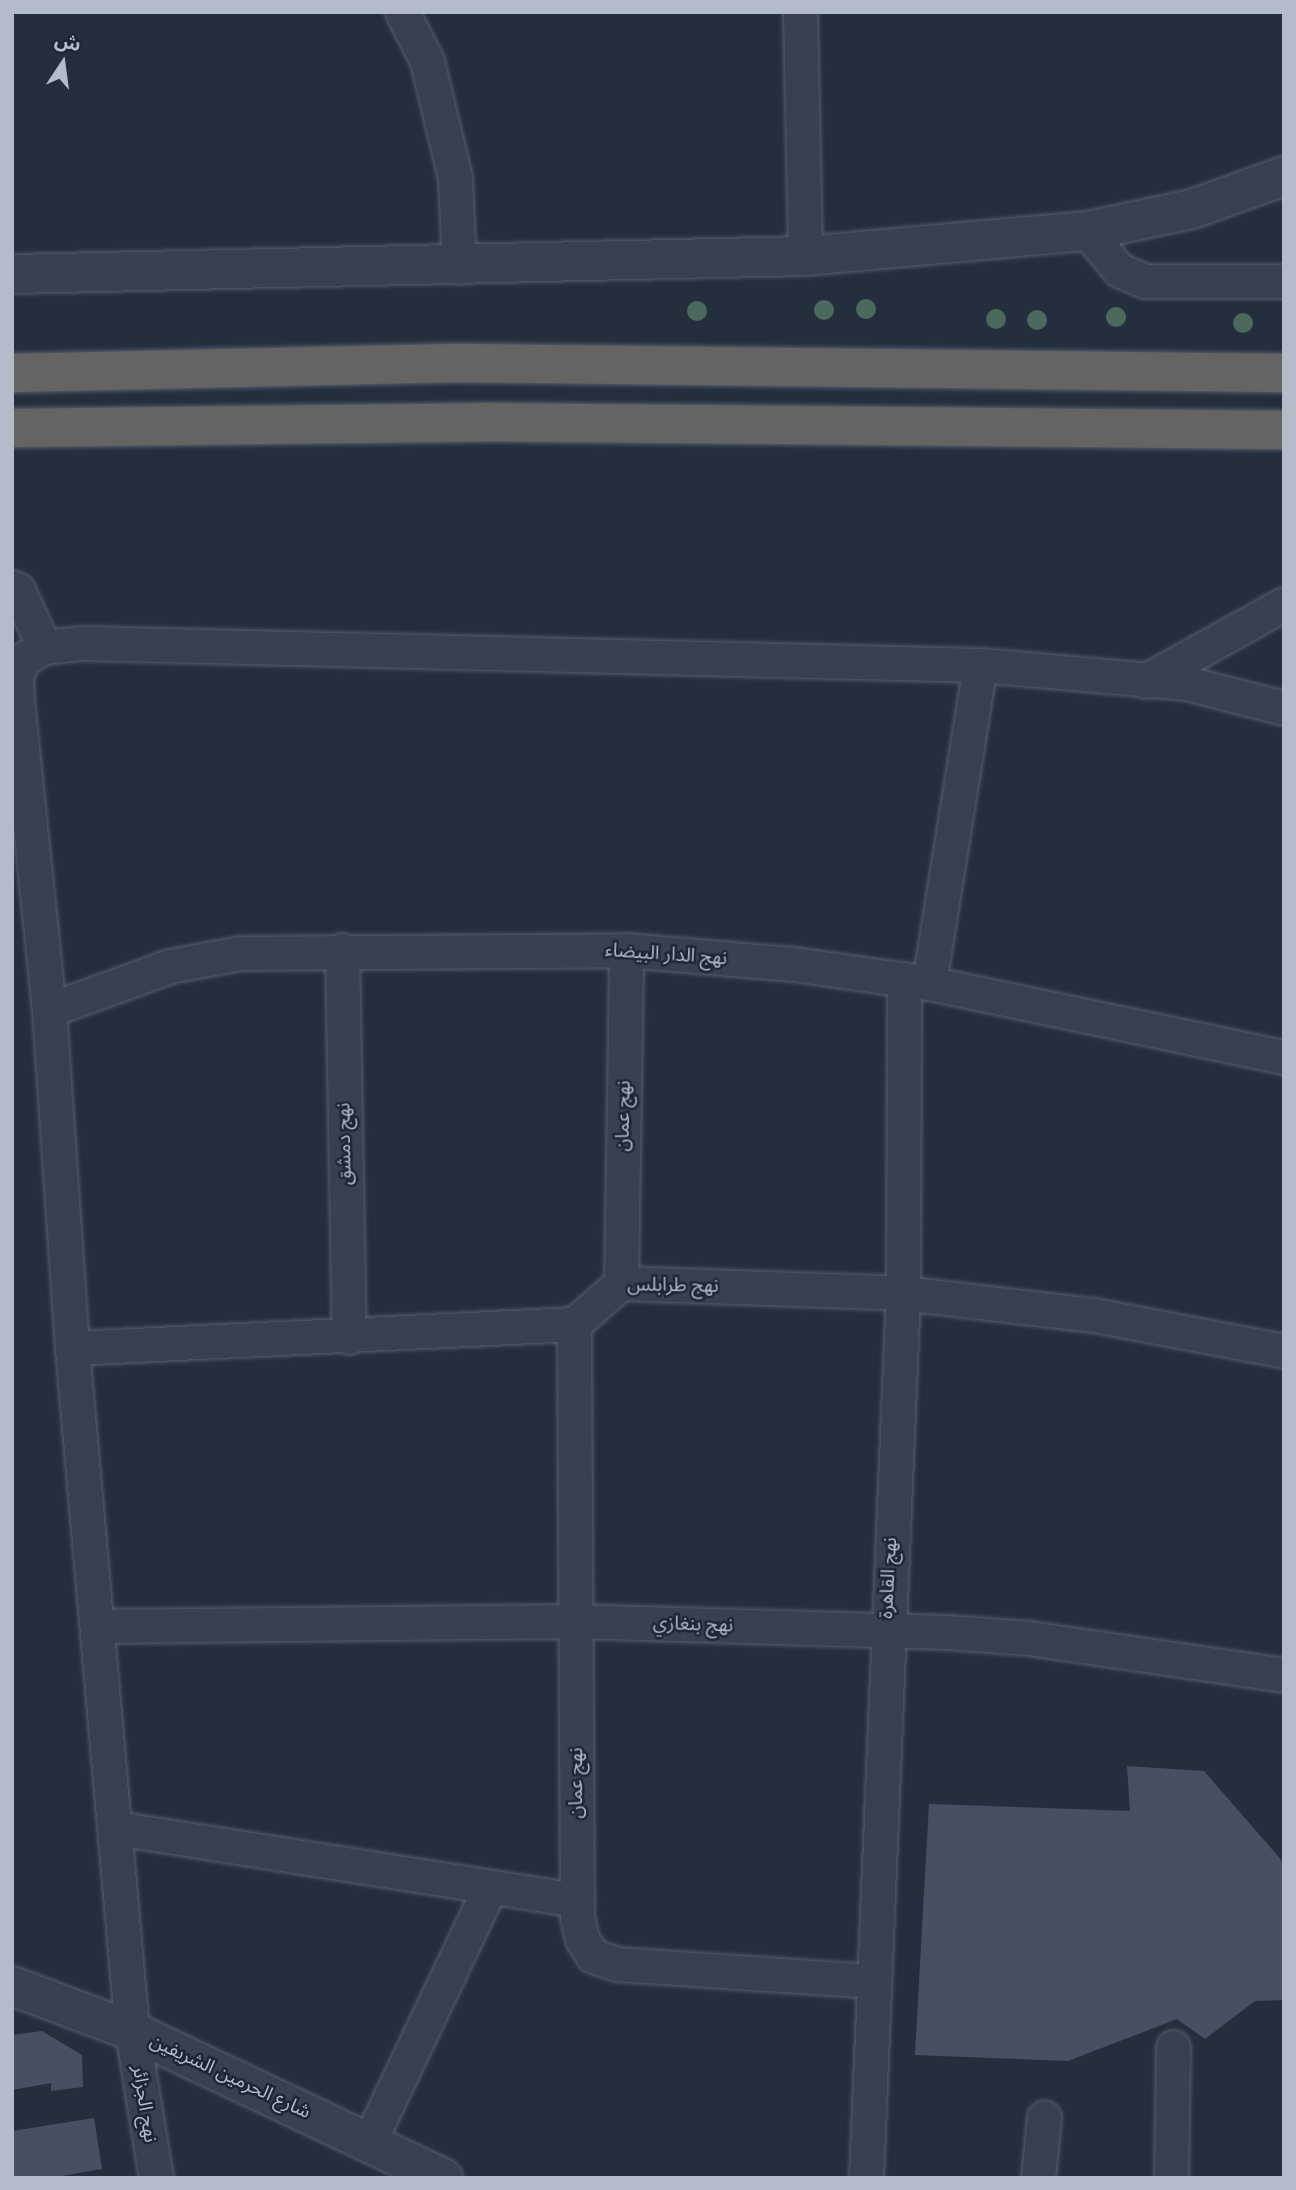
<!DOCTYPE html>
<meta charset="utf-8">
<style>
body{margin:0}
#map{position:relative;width:1296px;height:2190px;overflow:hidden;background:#242f3e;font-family:"Nunito Sans","Noto Sans Arabic",sans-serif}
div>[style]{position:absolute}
.building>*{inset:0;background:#455162}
.roads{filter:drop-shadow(0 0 2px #565f6c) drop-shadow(0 0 2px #565f6c)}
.minor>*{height:33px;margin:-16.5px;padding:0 16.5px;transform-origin:16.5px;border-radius:16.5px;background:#38414e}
.tertiary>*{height:38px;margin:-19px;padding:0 19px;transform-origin:19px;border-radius:19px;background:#38414e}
.trunk>*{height:38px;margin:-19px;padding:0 19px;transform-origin:19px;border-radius:19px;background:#656462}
.trees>*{width:20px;height:20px;margin:-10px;border-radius:50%;background:#4b6a5d}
span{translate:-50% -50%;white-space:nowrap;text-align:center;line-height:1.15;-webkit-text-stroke:5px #1d2633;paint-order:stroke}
.street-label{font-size:19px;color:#b4bcc9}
.frame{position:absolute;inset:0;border:14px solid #b4bcc9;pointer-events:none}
.north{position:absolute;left:28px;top:28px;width:70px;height:70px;-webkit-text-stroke:5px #1d2633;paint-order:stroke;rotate:13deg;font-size:19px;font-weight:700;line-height:28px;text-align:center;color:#b4bcc9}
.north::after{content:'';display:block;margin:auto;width:24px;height:32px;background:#b4bcc9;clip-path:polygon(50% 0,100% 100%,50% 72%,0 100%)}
</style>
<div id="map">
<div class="building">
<i style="clip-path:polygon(1127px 1766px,1204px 1771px,1284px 1863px,1284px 2000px,1255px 2001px,1205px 2039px,1177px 2019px,1068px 2061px,915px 2055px,929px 1804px,1130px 1811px)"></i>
<i style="clip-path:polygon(42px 2031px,82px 2055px,83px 2087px,51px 2091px,51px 2083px,12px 2090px,12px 2035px)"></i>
<i style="clip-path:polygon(94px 2118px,102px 2169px,50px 2178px,13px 2178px,12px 2131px)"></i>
</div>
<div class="roads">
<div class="minor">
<i style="left:402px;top:12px;width:55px;rotate:63deg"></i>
<i style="left:427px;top:61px;width:120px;rotate:76.5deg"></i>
<i style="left:455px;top:178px;width:89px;rotate:87.4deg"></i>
<i style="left:800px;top:12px;width:244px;rotate:88.8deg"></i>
<i style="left:1087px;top:231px;width:50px;rotate:50.6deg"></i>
<i style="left:1119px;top:270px;width:28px;rotate:23deg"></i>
<i style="left:1145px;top:281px;width:139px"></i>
<i style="left:12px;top:587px;width:7px;rotate:27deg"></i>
<i style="left:18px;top:590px;width:63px;rotate:65.5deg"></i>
<i style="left:1145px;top:681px;width:159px;rotate:-29deg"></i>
<i style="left:342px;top:950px;width:387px;rotate:89deg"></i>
<i style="left:929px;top:983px;width:322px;rotate:-80.9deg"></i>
<i style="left:49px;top:1010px;width:129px;rotate:-20deg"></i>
<i style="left:170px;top:966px;width:71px;rotate:-10.5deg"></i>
<i style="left:240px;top:953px;width:386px;rotate:-0.4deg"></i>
<i style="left:626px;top:950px;width:168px;rotate:4.8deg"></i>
<i style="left:793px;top:964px;width:137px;rotate:8deg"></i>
<i style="left:929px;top:983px;width:363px;rotate:11.8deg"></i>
<i style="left:621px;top:1283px;width:333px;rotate:-89.1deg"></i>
<i style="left:574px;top:1324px;width:593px;rotate:89.71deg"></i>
<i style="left:577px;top:1917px;width:23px;rotate:77deg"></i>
<i style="left:582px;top:1939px;width:20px;rotate:57deg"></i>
<i style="left:593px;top:1956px;width:25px;rotate:18deg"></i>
<i style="left:617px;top:1964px;width:258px;rotate:3.8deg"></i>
<i style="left:72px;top:1348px;width:503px;rotate:-2.74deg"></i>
<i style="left:574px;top:1324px;width:62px;rotate:-41.1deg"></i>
<i style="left:621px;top:1283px;width:282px;rotate:2deg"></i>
<i style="left:903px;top:1293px;width:192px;rotate:6.6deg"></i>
<i style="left:1094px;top:1315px;width:193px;rotate:10.7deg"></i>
<i style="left:99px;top:1626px;width:476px;rotate:-0.6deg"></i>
<i style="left:575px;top:1621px;width:372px;rotate:1.7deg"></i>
<i style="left:947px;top:1632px;width:81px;rotate:4.2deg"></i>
<i style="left:1028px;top:1638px;width:259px;rotate:8.2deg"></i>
<i style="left:116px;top:1828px;width:467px;rotate:8.9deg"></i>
<i style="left:369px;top:2142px;width:282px;rotate:-64.6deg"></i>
<i style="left:156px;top:2178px;width:149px;rotate:-99.3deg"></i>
<i style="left:132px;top:2031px;width:686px;rotate:-95.02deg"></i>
<i style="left:72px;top:1348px;width:339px;rotate:-93.9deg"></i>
<i style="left:49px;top:1010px;width:314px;rotate:-95.9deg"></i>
<i style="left:17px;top:698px;width:22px;rotate:-93deg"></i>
<i style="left:16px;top:676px;width:18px;rotate:-68deg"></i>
<i style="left:23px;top:659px;width:24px;rotate:-30deg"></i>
<i style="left:44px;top:647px;width:39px;rotate:-6deg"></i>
<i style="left:83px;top:643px;width:897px;rotate:1.4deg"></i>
<i style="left:980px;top:665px;width:207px;rotate:5deg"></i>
<i style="left:1186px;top:683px;width:101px;rotate:14.3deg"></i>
<i style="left:866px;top:2178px;width:886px;rotate:-87.61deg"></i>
<i style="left:903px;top:1293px;width:314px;rotate:-89.8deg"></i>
<i style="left:1038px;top:2178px;width:61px;rotate:-84.4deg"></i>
<i style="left:1171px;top:2178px;width:131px;rotate:-89.1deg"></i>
</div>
<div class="tertiary">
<i style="left:12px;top:274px;width:793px;rotate:-1.3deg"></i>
<i style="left:805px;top:256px;width:283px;rotate:-5.1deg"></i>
<i style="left:1087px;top:231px;width:107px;rotate:-11.8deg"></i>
<i style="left:1192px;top:209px;width:98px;rotate:-19.7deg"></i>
<i style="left:12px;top:1986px;width:128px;rotate:20.6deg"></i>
<i style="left:132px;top:2031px;width:344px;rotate:25.3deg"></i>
</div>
<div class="trunk">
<i style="left:12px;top:373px;width:443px;rotate:-1.3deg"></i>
<i style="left:455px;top:363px;width:829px;rotate:0.69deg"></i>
<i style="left:12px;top:428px;width:474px;rotate:-0.7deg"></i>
<i style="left:486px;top:422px;width:798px;rotate:0.57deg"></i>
</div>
</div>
<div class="trees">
<i style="left:866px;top:309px"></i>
<i style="left:824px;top:310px"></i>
<i style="left:697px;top:311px"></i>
<i style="left:1116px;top:317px"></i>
<i style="left:996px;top:319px"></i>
<i style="left:1037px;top:320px"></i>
<i style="left:1243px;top:323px"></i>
</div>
<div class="street-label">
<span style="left:666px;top:955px;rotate:4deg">نهج الدار البيضاء</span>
<span style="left:624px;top:1116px;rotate:-89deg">نهج عمان</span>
<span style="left:345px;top:1144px;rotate:-91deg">نهج دمشق</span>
<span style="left:673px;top:1286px;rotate:1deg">نهج طرابلس</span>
<span style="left:889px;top:1578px;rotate:-87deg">نهج القاهرة</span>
<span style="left:693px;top:1625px;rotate:2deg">نهج بنغازي</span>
<span style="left:577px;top:1783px;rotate:-90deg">نهج عمان</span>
<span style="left:230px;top:2077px;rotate:25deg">شارع الحرمين الشريفين</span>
<span style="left:144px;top:2104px;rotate:81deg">نهج الجزائر</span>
</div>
<div class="frame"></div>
<div class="north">ش</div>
</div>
